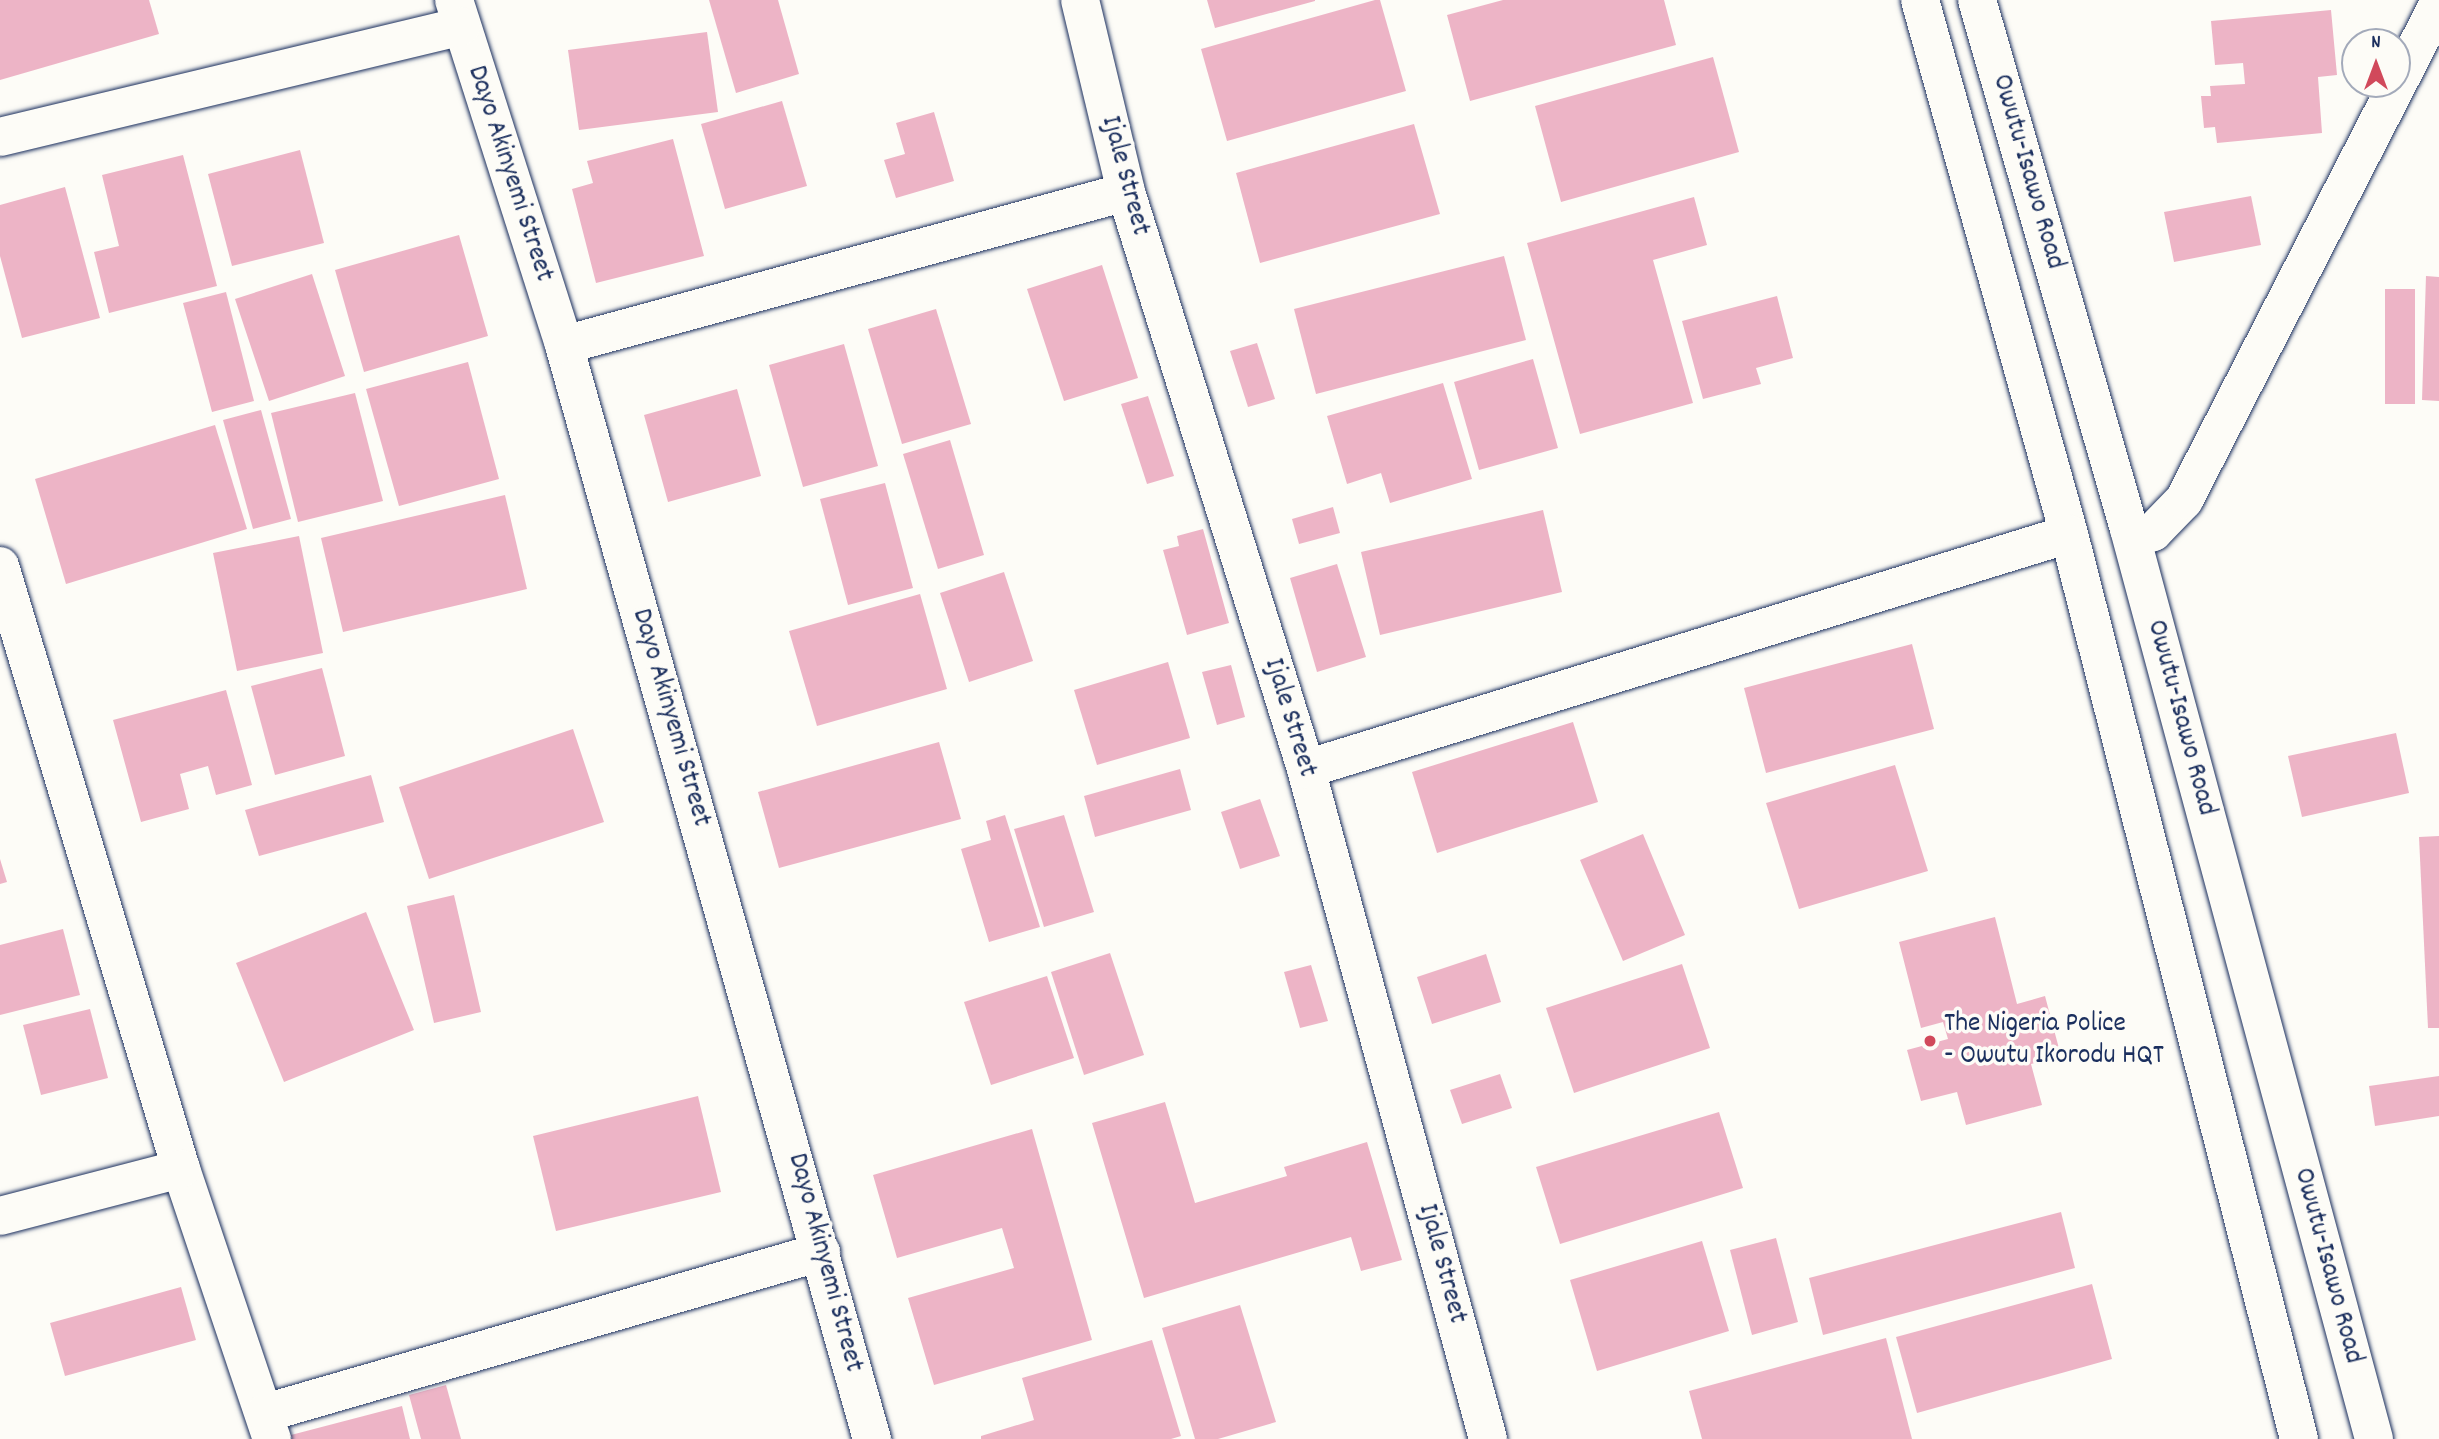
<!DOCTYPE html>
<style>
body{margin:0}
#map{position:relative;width:2439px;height:1439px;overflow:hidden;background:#fdfcf7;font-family:Dekko,sans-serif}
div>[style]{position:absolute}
.building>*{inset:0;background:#edb4c6}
.roads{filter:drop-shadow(0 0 2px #1b2f5e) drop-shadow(0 0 2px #1b2f5e)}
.minor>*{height:38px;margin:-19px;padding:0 19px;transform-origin:19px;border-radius:19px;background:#fdfcf7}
.dots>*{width:19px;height:19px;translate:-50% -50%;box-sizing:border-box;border:4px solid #fdfcf7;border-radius:50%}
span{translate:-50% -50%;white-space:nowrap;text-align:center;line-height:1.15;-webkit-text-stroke:7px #fdfcf7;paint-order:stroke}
.street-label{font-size:28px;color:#1b2f5e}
.poi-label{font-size:28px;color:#1b2f5e}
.left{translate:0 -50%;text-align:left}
.north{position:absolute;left:2341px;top:28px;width:70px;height:70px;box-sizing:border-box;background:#fdfcf7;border:2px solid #a3aaba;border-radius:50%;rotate:0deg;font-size:19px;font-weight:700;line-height:28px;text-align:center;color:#1b2f5e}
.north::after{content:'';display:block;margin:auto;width:24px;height:32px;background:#d1495b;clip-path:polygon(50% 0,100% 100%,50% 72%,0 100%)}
</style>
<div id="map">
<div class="building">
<i style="clip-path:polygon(0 0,149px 0,159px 34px,0 80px)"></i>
<i style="clip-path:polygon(709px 0,778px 0,799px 74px,736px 93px)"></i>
<i style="clip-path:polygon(1207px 0,1315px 0,1315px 1px,1215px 28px)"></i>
<i style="clip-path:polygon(1375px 0,1380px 0,1406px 91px,1227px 141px,1201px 49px)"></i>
<i style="clip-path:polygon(1503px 0,1664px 0,1676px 45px,1470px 101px,1447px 15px)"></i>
<i style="clip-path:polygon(2331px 10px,2337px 75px,2318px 77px,2322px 133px,2217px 143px,2215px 127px,2204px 128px,2201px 96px,2211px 96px,2210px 86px,2245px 84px,2243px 63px,2215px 65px,2211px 21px)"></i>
<i style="clip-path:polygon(707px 32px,718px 112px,579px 130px,568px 50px)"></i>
<i style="clip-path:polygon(1713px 57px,1739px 152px,1561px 202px,1535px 106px)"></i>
<i style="clip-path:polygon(782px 101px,807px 186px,725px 209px,701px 124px)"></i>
<i style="clip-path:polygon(934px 112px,954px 181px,896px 198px,884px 160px,905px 154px,896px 123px)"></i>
<i style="clip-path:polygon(1414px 124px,1440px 214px,1260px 263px,1236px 173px)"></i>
<i style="clip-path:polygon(673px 139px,704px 256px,596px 283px,572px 189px,593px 183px,587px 161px)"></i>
<i style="clip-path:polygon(300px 150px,324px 243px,232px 266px,208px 174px)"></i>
<i style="clip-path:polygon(183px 155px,217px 286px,109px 313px,94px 252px,119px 246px,102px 175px)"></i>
<i style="clip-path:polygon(65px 187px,100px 318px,22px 338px,0 256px,0 205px)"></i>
<i style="clip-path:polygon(2251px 196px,2261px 245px,2174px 262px,2164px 212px)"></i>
<i style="clip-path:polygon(1694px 197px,1707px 245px,1653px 260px,1693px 403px,1580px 434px,1527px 243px)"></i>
<i style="clip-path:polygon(459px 235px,488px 336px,364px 372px,335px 270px)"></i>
<i style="clip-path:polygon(1504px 256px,1526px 340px,1316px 394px,1294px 309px)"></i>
<i style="clip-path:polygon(1102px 265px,1138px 378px,1064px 401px,1027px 289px)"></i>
<i style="clip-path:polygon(312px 274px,345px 376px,269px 401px,235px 299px)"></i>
<i style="clip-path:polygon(2426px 276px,2439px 277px,2439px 401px,2422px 400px)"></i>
<i style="clip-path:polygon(2385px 289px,2415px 289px,2415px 404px,2385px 404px)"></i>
<i style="clip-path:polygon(226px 292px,254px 401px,212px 412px,183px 303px)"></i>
<i style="clip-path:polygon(1777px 296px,1793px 358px,1756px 368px,1761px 384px,1703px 399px,1682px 321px)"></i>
<i style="clip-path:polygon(936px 309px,971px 424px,902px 444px,868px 329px)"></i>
<i style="clip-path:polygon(1257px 343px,1275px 399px,1248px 407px,1230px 351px)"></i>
<i style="clip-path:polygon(844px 344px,878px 466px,803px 487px,769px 365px)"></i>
<i style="clip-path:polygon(1533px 359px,1558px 448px,1479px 470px,1454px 382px)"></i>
<i style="clip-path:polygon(468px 362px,499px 479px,399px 506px,366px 389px)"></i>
<i style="clip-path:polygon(1443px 383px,1472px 479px,1390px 503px,1381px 473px,1347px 484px,1327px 416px)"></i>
<i style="clip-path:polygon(737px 389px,761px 476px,668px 502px,644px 415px)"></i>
<i style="clip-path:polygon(355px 393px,383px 501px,298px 522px,271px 413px)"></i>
<i style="clip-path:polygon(1148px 396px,1174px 476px,1147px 484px,1121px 404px)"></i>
<i style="clip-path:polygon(261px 410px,291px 519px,253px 529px,223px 420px)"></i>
<i style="clip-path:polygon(215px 425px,247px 529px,66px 584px,35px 479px)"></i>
<i style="clip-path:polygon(950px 440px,984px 555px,938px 569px,903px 454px)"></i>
<i style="clip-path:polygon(885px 483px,913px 588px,848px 605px,820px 499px)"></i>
<i style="clip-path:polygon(505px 495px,527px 589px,343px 632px,321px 538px)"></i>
<i style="clip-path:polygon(1333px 507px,1340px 533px,1299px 544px,1292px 519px)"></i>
<i style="clip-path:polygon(1543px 510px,1562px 592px,1380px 635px,1361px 552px)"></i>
<i style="clip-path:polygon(1203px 529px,1229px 623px,1187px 635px,1163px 550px,1179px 546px,1177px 536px)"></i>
<i style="clip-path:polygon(299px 536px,323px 653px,237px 671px,213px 553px)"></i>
<i style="clip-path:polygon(1337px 564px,1366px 657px,1317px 672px,1290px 578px)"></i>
<i style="clip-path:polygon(1004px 572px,1033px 661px,969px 682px,940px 593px)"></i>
<i style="clip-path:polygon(920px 594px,947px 689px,817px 726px,789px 631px)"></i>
<i style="clip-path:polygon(1912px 644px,1934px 729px,1766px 773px,1744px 688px)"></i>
<i style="clip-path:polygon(1168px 662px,1190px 738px,1097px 765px,1074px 690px)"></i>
<i style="clip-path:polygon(1231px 665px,1245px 717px,1217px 725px,1202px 672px)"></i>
<i style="clip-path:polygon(322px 668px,345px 756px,275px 775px,251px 686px)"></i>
<i style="clip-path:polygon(226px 690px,252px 785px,216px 795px,208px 766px,180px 774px,189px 809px,141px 822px,113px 720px)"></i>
<i style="clip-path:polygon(1573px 722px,1598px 802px,1437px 853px,1412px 772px)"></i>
<i style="clip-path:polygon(573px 729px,604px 822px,429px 879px,399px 787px)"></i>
<i style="clip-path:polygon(2396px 733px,2409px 793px,2302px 817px,2288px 756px)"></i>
<i style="clip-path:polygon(939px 742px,961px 819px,779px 868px,758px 792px)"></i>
<i style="clip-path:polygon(1895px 765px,1928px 871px,1799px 909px,1766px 803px)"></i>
<i style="clip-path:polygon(1180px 769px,1191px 810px,1095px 837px,1084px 796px)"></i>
<i style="clip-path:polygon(371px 775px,384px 822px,259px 856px,245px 810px)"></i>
<i style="clip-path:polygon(1260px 799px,1280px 856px,1240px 869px,1221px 812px)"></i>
<i style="clip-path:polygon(1005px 815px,1040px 927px,989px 942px,961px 849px,991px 840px,986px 821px)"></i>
<i style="clip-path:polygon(1064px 815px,1094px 912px,1044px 927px,1014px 829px)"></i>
<i style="clip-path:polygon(1643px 834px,1685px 935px,1623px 961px,1580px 860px)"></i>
<i style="clip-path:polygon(2439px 836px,2439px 1028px,2428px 1028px,2419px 837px)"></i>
<i style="clip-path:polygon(0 859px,7px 882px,0 884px)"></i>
<i style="clip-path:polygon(454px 895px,481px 1012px,434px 1023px,407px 906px)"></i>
<i style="clip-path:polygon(366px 912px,414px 1030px,284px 1082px,236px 963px)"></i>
<i style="clip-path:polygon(1995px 917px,2017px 1004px,2045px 996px,2061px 1056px,2031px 1064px,2042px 1105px,1966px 1125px,1957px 1092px,1921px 1101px,1907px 1050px,1948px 1039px,1943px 1022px,1921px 1028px,1899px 942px)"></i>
<i style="clip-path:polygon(63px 929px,80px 995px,0 1015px,0 945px)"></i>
<i style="clip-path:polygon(1110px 953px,1144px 1055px,1084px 1075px,1051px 972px)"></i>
<i style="clip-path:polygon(1486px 954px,1501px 1002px,1432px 1024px,1417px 977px)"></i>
<i style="clip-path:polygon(1682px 964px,1710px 1048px,1574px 1093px,1546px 1008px)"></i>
<i style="clip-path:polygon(1311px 965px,1328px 1021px,1300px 1028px,1284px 972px)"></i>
<i style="clip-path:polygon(1047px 976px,1074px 1058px,991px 1085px,964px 1002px)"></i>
<i style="clip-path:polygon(90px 1009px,108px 1078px,41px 1095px,23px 1025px)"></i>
<i style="clip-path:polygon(1500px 1074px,1512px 1108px,1462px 1124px,1450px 1090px)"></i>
<i style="clip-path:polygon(2439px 1076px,2439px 1116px,2375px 1126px,2369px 1086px)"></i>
<i style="clip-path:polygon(698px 1096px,721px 1192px,556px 1231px,533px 1136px)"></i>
<i style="clip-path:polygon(1165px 1102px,1195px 1203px,1287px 1176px,1284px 1167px,1367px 1142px,1402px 1260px,1361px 1271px,1351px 1237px,1144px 1298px,1092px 1123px)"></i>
<i style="clip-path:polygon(1719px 1112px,1743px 1188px,1560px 1244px,1536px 1167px)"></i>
<i style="clip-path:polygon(1032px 1129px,1092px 1340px,934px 1385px,908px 1298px,1014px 1268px,1002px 1228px,897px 1258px,873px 1175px)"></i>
<i style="clip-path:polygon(2061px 1212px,2075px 1268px,1823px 1335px,1809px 1278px)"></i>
<i style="clip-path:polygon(1776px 1238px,1798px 1322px,1752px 1335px,1730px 1250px)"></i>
<i style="clip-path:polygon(1702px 1241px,1729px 1331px,1597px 1371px,1570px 1280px)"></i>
<i style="clip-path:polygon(2092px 1284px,2112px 1359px,1917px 1413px,1896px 1337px)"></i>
<i style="clip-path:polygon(181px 1287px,196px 1340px,65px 1376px,50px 1323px)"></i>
<i style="clip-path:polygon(1240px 1305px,1276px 1422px,1218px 1439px,1195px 1439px,1162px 1328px)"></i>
<i style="clip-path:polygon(1886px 1338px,1912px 1439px,1702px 1439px,1689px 1391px)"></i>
<i style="clip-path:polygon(1152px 1340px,1181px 1436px,1171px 1439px,981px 1439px,981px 1436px,1034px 1420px,1022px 1378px)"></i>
<i style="clip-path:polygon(446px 1385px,461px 1439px,421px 1439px,409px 1395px)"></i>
<i style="clip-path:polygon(402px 1406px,410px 1439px,292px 1439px,291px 1435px)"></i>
</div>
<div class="roads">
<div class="minor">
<i style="left:454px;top:0;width:362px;rotate:72.3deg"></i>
<i style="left:564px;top:345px;width:1137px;rotate:74.28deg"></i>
<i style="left:1080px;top:0;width:197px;rotate:76.5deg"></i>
<i style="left:1126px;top:192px;width:604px;rotate:72.67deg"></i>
<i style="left:1306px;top:769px;width:694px;rotate:74.8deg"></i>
<i style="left:1920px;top:0;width:554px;rotate:74.41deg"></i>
<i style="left:2069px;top:534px;width:934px;rotate:75.74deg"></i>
<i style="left:1977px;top:0;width:550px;rotate:73.97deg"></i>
<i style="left:2129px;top:529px;width:942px;rotate:74.93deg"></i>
<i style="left:0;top:137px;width:474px;rotate:-13.5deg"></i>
<i style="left:564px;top:345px;width:582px;rotate:-15.23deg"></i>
<i style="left:2129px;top:529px;width:15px;rotate:28deg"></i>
<i style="left:2142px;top:536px;width:12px;rotate:-20deg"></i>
<i style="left:2153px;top:532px;width:45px;rotate:-45.9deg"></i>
<i style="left:2184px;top:500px;width:559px;rotate:-62.84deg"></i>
<i style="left:0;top:566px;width:630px;rotate:73.29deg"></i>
<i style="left:181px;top:1169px;width:285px;rotate:71.4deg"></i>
<i style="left:1306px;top:769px;width:798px;rotate:-17.12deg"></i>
<i style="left:0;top:1216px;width:187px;rotate:-14.6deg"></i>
<i style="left:265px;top:1413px;width:579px;rotate:-16.15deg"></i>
</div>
</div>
<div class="dots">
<i style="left:1930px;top:1041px;background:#d1495b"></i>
</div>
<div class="street-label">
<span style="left:2027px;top:172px;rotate:74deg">Owutu-Isawo Road</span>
<span style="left:509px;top:174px;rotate:72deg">Dayo Akinyemi Street</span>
<span style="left:1124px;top:176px;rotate:75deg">Ijale Street</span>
<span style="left:670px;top:718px;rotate:74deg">Dayo Akinyemi Street</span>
<span style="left:1289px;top:718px;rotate:73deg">Ijale Street</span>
<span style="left:2180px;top:718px;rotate:75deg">Owutu-Isawo Road</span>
<span style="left:824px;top:1263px;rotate:75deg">Dayo Akinyemi Street</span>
<span style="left:1441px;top:1264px;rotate:75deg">Ijale Street</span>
<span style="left:2327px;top:1266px;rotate:75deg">Owutu-Isawo Road</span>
</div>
<div class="poi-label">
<span class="left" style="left:1944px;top:1041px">The Nigeria Police<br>- Owutu Ikorodu HQT</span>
</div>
<div class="north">N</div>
</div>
